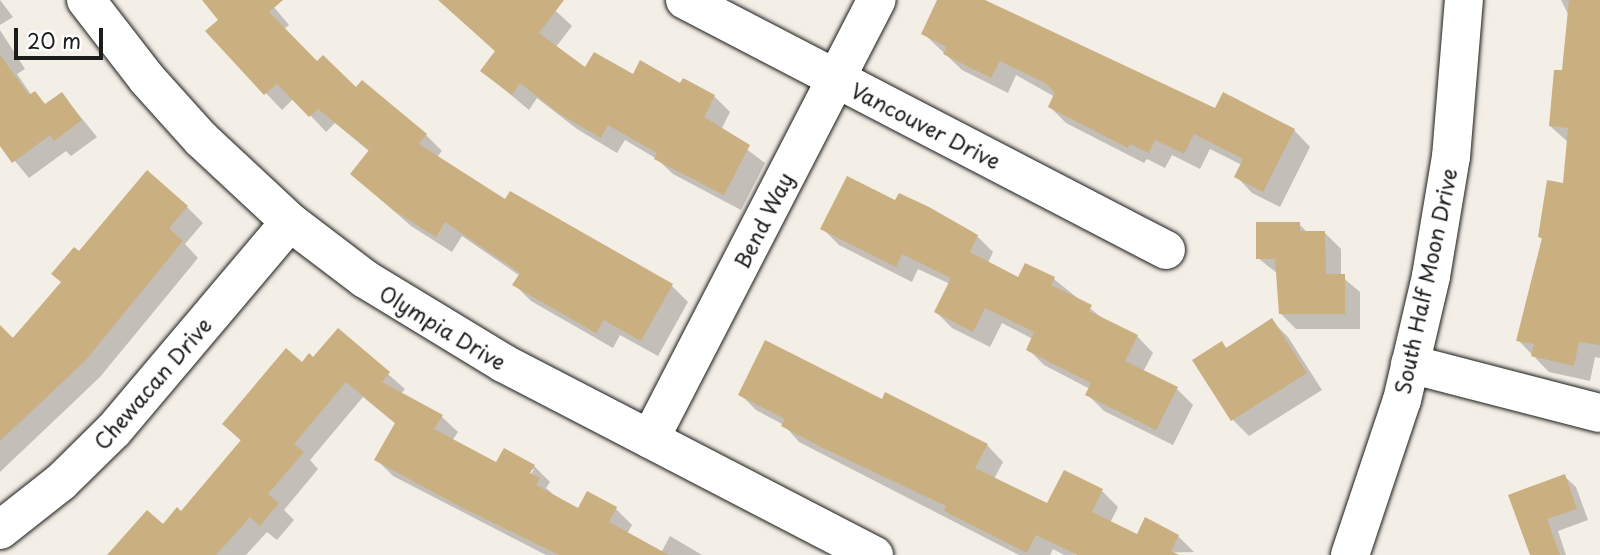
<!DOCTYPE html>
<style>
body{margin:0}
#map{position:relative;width:1600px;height:555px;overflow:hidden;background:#f4efe6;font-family:"Playpen Sans",sans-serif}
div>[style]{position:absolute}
.shadow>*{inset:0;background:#0003}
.building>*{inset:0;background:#caaf80}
.roads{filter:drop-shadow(0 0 2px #1c1c1c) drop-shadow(0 0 2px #1c1c1c)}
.minor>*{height:38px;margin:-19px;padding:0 19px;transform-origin:19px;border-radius:19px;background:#fff}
span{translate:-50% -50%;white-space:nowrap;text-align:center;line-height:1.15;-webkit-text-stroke:5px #fff;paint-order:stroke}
.street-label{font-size:21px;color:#1c1c1c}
.scale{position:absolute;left:14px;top:28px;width:89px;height:32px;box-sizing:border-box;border:4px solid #1c1c1c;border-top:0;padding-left:9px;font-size:21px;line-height:24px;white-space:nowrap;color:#1c1c1c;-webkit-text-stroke:5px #fff;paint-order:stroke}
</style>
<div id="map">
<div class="shadow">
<i style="clip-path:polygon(0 0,13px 17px,0 25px)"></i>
<i style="clip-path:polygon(206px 0,268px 0,289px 25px,284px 29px,317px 63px,426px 135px,442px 151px,437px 157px,506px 201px,672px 286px,688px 302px,658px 356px,620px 335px,613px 348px,531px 301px,515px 285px,520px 276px,462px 236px,452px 252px,411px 226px,352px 174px,370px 152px,335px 123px,326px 132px,294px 98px,282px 110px,207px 31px,221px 20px)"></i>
<i style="clip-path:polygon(439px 0,544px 0,572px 26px,556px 47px,586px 69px,681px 85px,714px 96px,730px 112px,721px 130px,765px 163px,741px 210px,673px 174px,657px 159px,625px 140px,617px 153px,577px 129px,537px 98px,529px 110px,482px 71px,496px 52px)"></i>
<i style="clip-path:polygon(939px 0,983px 0,1216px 111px,1294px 130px,1310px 147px,1280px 207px,1252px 193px,1236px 176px,1242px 165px,1210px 149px,1200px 169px,1172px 155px,1165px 168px,1147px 159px,1144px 163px,1066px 123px,1050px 107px,1055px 97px,1016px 75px,1008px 93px,962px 70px,923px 33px)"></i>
<i style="clip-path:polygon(1561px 0,1600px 0,1600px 358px,1595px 357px,1590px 381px,1549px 372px,1518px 340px,1543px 240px,1540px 237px,1564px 185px,1568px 142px,1550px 126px,1563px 72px,1568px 14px)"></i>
<i style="clip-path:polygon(0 30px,25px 69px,17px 74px,32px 96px,47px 105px,62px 94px,97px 137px,71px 156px,66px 151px,29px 178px,0 143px)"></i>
<i style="clip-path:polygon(896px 203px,977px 236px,993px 252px,988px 263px,1019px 279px,1054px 279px,1107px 322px,1137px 336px,1153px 353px,1143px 372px,1177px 389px,1193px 405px,1173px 445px,1104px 411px,1088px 395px,1090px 389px,1044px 365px,1028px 349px,1033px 339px,1002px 323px,990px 347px,952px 328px,936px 312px,950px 284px,918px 269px,912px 282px,839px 245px,823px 229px)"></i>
<i style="clip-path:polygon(187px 207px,203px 223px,185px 244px,198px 258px,100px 377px,0 472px,0 352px,62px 283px,79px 254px)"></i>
<i style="clip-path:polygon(1299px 224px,1308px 233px,1325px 233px,1341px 249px,1341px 276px,1360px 292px,1360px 329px,1296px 329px,1280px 313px,1278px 274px,1258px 258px)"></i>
<i style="clip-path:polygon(1272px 321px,1288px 337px,1322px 390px,1249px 436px,1233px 420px,1194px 360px,1221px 343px,1228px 349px)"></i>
<i style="clip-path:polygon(evenodd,338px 330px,405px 389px,401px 394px,441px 416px,458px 432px,452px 441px,496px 465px,534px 466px,550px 482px,546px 488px,555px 496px,579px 510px,616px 509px,632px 525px,627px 534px,661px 553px,670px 536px,702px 555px,546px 555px,393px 476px,377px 460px,396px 424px,363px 397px,310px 460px,318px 469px,284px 510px,294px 520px,277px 540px,267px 532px,246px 555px,110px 555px,182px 513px,242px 442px,224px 424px,313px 359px,338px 330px,530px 469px,534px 469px,527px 481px,530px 469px)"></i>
<i style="clip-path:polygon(740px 394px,883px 401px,987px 445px,1003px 462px,994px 479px,1048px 506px,1102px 491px,1118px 507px,1110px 523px,1138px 536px,1178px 536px,1194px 552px,1064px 555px,1053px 549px,1050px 555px,1019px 555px,799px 442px,784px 425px,756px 410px)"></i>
<i style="clip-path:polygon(1564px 476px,1576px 487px,1588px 520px,1558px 531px,1566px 555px,1531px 555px)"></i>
</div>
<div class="building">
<i style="clip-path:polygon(202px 0,283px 0,269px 12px,317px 61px,323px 55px,356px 87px,362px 80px,427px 134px,419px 144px,505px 199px,510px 191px,673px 284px,641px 341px,604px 320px,596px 333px,512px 285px,520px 273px,445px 222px,436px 237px,393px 210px,350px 174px,369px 150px,318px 109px,309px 117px,277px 84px,264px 95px,205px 31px,218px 20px)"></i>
<i style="clip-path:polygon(438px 0,564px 0,539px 33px,585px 67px,594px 52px,633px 74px,640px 60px,680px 83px,683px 78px,715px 95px,704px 117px,750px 145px,724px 195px,654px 159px,657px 153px,608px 125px,601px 138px,558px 113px,520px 83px,512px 95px,480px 71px,495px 51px)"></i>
<i style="clip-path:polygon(937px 0,985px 0,1215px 108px,1223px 92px,1295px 129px,1263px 192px,1234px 177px,1243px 159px,1194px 134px,1184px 154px,1155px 140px,1149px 153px,1130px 144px,1128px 148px,1048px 107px,1055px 92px,1045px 83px,1000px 61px,991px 78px,943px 54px,947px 47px,921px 34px)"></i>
<i style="clip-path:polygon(1569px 0,1600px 0,1600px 345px,1579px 342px,1574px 366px,1531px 356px,1534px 344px,1516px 341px,1542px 238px,1538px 237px,1547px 180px,1563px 183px,1568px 128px,1549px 126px,1554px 70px,1562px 70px)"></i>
<i style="clip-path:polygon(0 55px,29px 95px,35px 91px,45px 104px,62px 92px,82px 120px,54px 141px,50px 135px,12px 163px,0 146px)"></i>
<i style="clip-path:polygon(147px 170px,188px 206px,169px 228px,183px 241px,85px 361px,0 441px,0 325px,13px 338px,61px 282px,51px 274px,74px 247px,79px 251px)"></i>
<i style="clip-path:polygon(847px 176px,895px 200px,899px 193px,929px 207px,978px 235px,970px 252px,1018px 277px,1025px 263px,1055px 277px,1051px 285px,1092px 305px,1089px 311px,1138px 335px,1125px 361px,1178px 387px,1156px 430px,1085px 395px,1091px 383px,1026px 350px,1034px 332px,985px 308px,973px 332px,934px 312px,951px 278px,902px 254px,896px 267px,820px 229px)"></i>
<i style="clip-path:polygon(1256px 222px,1300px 222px,1300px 231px,1325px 231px,1326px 274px,1345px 274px,1345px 314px,1279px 314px,1275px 259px,1256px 259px)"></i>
<i style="clip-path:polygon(1272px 318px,1307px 373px,1231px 421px,1192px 360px,1222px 341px,1226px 348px)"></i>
<i style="clip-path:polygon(338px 328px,390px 372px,382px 382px,443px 415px,434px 429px,496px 462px,504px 448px,535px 465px,530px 473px,540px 478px,536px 485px,578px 508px,587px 491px,617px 507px,609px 522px,669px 555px,559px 555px,459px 506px,374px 460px,395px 423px,346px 382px,294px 444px,304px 452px,268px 494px,279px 503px,260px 526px,250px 517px,216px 555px,107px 555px,147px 510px,163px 524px,177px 507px,181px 511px,241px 440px,222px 424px,286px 348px,302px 362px,309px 353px,313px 357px)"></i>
<i style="clip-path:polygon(765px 340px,882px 399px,885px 392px,988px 444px,975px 468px,1047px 503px,1064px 470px,1103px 489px,1092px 512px,1137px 534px,1145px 517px,1179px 535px,1171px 551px,1179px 555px,1078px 555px,1036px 535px,1027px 553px,944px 511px,946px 506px,823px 448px,781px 426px,785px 419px,738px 395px)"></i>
<i style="clip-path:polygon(1565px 474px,1577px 509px,1547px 519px,1560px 555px,1530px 555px,1508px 495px)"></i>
</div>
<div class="roads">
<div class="minor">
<i style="left:86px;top:0;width:100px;rotate:52.3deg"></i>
<i style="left:147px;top:79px;width:81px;rotate:48deg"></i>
<i style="left:201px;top:139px;width:122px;rotate:43deg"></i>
<i style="left:290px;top:222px;width:94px;rotate:37.2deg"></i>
<i style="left:365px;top:279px;width:162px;rotate:31.3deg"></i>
<i style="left:503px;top:363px;width:418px;rotate:27.4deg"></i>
<i style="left:685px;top:0;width:542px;rotate:27.46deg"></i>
<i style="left:1410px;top:364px;width:196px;rotate:14.5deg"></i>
<i style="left:650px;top:439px;width:494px;rotate:-62.7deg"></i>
<i style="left:0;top:530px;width:78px;rotate:-38.2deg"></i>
<i style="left:61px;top:482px;width:74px;rotate:-44.5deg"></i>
<i style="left:114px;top:430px;width:272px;rotate:-49.8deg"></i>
<i style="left:1350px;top:555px;width:163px;rotate:-71.5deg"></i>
<i style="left:1402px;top:400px;width:127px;rotate:-76.8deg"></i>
<i style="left:1431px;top:276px;width:121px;rotate:-80.5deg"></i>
<i style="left:1451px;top:157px;width:158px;rotate:-85.3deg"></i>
</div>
</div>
<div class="street-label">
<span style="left:926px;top:125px;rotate:27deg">Vancouver Drive</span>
<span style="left:763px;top:220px;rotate:-63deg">Bend Way</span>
<span style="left:1425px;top:281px;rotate:-78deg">South Half Moon Drive</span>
<span style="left:443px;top:327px;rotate:31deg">Olympia Drive</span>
<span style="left:152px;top:383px;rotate:-49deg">Chewacan Drive</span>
</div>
<div class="scale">20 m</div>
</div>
